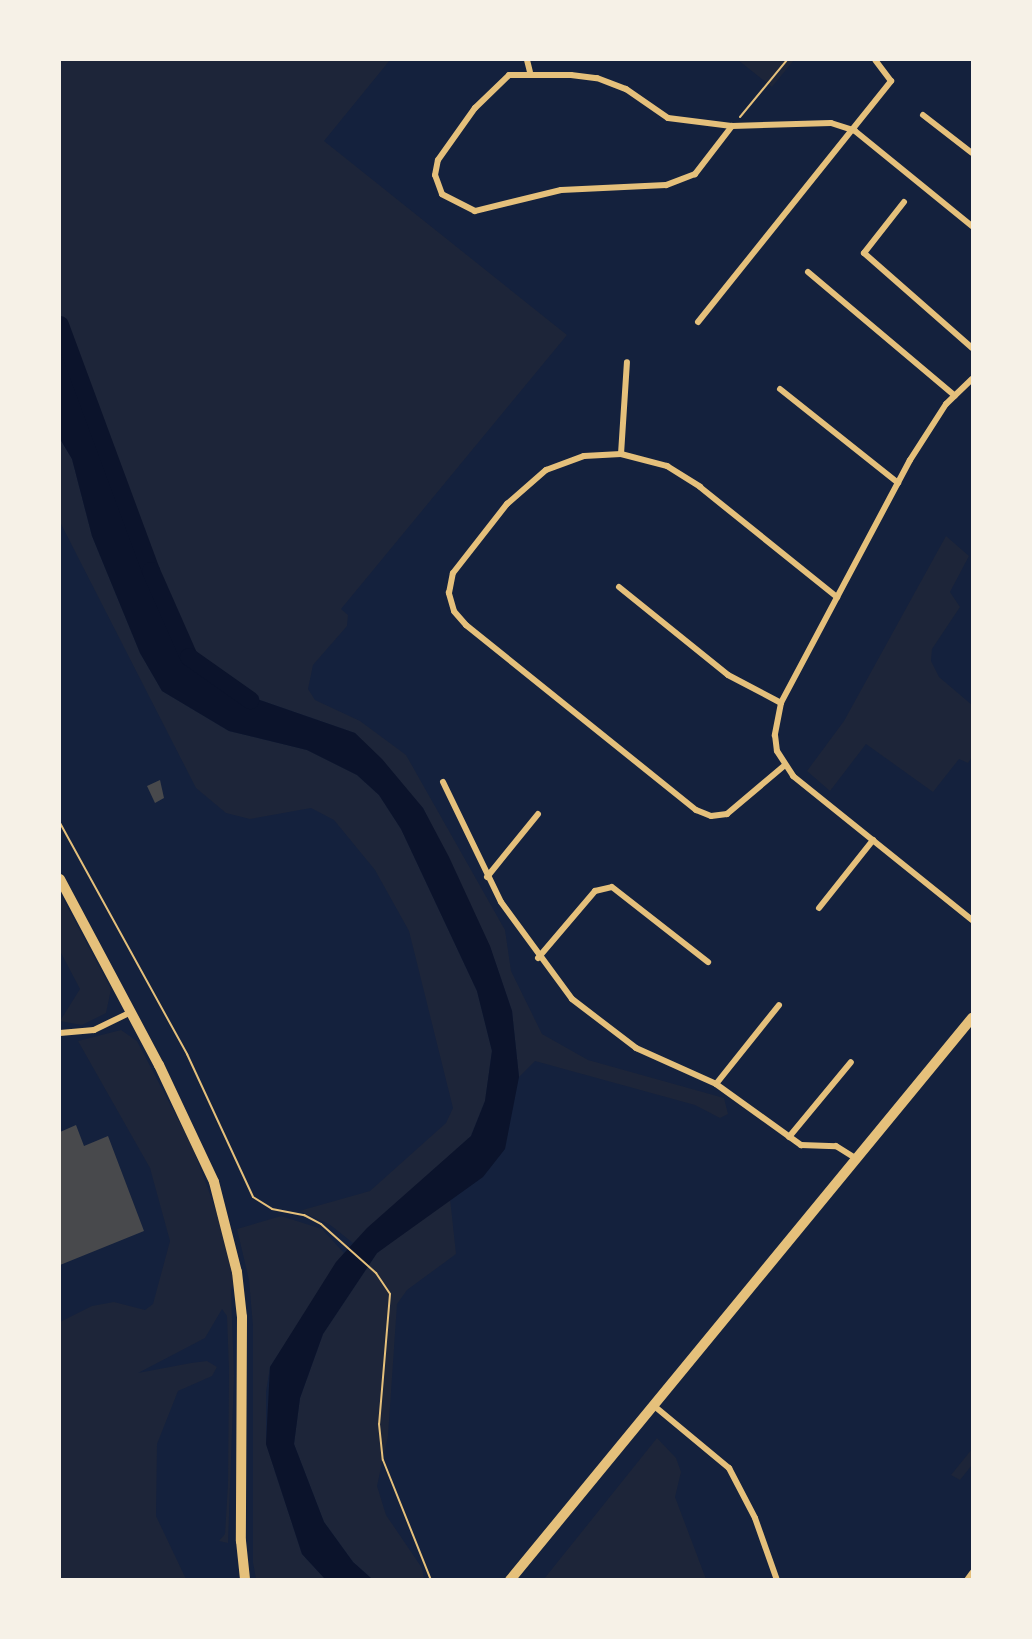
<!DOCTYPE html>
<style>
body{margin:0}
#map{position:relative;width:1032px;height:1639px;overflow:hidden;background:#14213d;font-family:"PT Sans Narrow",sans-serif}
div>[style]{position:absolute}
.green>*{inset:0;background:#1d2539}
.water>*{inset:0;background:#0b132b}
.river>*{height:18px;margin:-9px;padding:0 9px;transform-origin:9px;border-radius:9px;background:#0b132b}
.building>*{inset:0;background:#48494c}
.path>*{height:2px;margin:-1px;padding:0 1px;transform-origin:1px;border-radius:1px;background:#e5c07b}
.minor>*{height:6px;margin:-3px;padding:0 3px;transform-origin:3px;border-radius:3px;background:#e5c07b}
.primary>*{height:10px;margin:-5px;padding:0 5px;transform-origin:5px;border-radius:5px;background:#e5c07b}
span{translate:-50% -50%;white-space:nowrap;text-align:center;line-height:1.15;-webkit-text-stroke:5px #f6f1e7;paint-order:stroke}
.frame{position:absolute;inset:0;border:61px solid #f6f1e7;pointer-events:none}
</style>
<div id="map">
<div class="green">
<i style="clip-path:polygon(60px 60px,390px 60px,324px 141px,567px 335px,341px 609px,348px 615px,347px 626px,313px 665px,308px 689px,315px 700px,360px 721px,406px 755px,505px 930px,511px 971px,542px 1034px,588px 1060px,724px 1098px,728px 1114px,720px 1118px,695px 1105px,535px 1061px,519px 1077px,512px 1011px,490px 947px,423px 808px,355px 733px,231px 690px,189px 657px,151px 571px,114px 462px,97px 440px,60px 339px)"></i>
<i style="clip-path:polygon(738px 60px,794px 60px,772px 87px)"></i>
<i style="clip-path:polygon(60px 439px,72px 459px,92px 536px,140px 653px,162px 691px,229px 731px,307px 750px,357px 775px,379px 795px,401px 829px,477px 991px,492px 1051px,485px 1101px,471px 1136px,353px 1243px,329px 1224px,299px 1211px,370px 1191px,446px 1123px,453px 1108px,409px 931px,375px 870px,334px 820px,311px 808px,250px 819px,226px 813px,196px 788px,60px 522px)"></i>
<i style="clip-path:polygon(946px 536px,969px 556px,950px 592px,960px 607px,932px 649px,931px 661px,939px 677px,972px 705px,972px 757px,968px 763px,959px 759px,933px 792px,866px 744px,830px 791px,807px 771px,844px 721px)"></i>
<i style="clip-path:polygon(60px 893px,111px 989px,106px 1013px,82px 1025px,60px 1021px,80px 989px,60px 951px)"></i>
<i style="clip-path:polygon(121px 1030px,137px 1041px,192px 1146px,226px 1237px,234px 1282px,231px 1290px,234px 1376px,228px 1543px,219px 1541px,225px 1534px,228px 1484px,229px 1370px,227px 1316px,222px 1309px,205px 1338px,138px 1373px,191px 1363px,207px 1361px,217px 1367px,212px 1376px,178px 1391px,157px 1444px,156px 1516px,186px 1579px,60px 1580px,60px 1322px,92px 1306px,114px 1302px,145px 1310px,153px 1304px,170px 1241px,150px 1168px,78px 1041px)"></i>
<i style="clip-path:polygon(450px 1198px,456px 1254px,407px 1290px,397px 1304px,388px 1436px,377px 1486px,386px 1515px,422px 1568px,424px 1579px,372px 1579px,353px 1562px,324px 1522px,294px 1444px,300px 1398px,323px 1334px,377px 1253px)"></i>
<i style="clip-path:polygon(281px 1216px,322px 1229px,344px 1253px,270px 1367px,266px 1392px,266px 1444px,302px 1554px,325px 1579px,256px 1579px,253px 1563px,253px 1326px,249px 1280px,237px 1229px)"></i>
<i style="clip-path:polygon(657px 1438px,676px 1458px,681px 1472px,675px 1497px,706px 1579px,544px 1579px)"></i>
<i style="clip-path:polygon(972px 1449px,972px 1465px,960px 1480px,951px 1475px)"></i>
</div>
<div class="water">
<i style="clip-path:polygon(60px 339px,97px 440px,114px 462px,151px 571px,189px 657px,231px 690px,355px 733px,382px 759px,423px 808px,449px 857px,490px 946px,512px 1011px,519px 1077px,505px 1149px,483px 1177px,377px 1253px,323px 1334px,300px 1398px,294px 1444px,324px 1522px,353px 1562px,372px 1579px,325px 1579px,302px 1554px,266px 1444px,270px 1367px,336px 1262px,367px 1228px,471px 1136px,485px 1101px,492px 1051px,477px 991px,401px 829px,379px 795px,357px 775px,307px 750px,229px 731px,162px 691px,140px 653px,92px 536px,72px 459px,60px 439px)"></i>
</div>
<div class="river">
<i style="left:60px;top:325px;width:262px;rotate:69.7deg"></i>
<i style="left:151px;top:571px;width:94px;rotate:66.2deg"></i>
<i style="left:189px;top:657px;width:75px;rotate:35.2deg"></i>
</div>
<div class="building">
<i style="clip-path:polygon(160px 780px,164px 798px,155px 803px,147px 786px)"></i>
<i style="clip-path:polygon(76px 1125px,84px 1146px,108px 1136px,144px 1231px,60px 1265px,60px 1132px)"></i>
</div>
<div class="path">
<i style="left:740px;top:117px;width:74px;rotate:-50.5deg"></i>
<i style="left:60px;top:823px;width:264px;rotate:61.2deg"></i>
<i style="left:187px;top:1054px;width:157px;rotate:65.2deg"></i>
<i style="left:253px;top:1197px;width:22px;rotate:32deg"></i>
<i style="left:272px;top:1209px;width:33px;rotate:11deg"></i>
<i style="left:304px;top:1215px;width:19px;rotate:28deg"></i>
<i style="left:321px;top:1224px;width:74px;rotate:41.7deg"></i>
<i style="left:376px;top:1273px;width:25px;rotate:56deg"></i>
<i style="left:390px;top:1294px;width:130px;rotate:94.8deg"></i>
<i style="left:379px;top:1424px;width:36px;rotate:84deg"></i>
<i style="left:383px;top:1460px;width:129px;rotate:68.2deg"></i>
</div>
<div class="minor">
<i style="left:527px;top:60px;width:12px;rotate:76deg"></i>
<i style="left:923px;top:115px;width:62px;rotate:37.8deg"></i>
<i style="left:732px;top:126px;width:61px;rotate:127.6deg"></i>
<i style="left:695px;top:174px;width:31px;rotate:159deg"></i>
<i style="left:666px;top:185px;width:105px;rotate:177.3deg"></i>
<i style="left:561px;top:190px;width:89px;rotate:166.3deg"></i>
<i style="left:475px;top:211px;width:37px;rotate:-153deg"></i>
<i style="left:442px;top:194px;width:20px;rotate:-110deg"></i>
<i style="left:435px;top:175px;width:15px;rotate:-79deg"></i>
<i style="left:438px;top:160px;width:64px;rotate:-54.6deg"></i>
<i style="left:475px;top:108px;width:47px;rotate:-44.1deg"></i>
<i style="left:509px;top:75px;width:62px"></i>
<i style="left:571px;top:75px;width:26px;rotate:7deg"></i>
<i style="left:597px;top:78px;width:31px;rotate:21deg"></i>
<i style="left:626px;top:89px;width:51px;rotate:34.6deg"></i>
<i style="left:668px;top:118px;width:64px;rotate:7.1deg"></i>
<i style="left:732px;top:126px;width:99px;rotate:-1.7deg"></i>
<i style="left:831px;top:123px;width:25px;rotate:18deg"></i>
<i style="left:855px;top:131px;width:151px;rotate:39.1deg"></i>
<i style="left:904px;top:202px;width:65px;rotate:128.1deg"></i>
<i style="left:864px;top:253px;width:144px;rotate:41.3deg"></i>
<i style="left:808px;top:272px;width:192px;rotate:40.1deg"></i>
<i style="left:698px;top:322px;width:309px;rotate:-51.3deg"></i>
<i style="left:891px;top:81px;width:26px;rotate:-127deg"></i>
<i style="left:972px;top:379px;width:36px;rotate:136deg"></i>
<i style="left:946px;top:404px;width:67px;rotate:122.7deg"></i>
<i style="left:910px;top:460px;width:275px;rotate:118deg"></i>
<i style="left:781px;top:703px;width:33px;rotate:101deg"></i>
<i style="left:775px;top:735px;width:16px;rotate:83deg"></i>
<i style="left:777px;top:751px;width:30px;rotate:57deg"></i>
<i style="left:793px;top:776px;width:230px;rotate:38.8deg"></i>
<i style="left:780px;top:389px;width:151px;rotate:38.5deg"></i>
<i style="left:621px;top:454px;width:92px;rotate:-86.3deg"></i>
<i style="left:619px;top:587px;width:140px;rotate:38.9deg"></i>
<i style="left:728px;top:675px;width:60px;rotate:27.8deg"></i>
<i style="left:785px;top:765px;width:76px;rotate:139.8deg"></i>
<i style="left:727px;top:814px;width:16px;rotate:173deg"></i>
<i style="left:711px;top:816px;width:16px;rotate:-158deg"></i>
<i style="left:696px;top:810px;width:295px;rotate:-141.2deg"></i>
<i style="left:466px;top:625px;width:18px;rotate:-131deg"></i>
<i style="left:454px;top:611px;width:19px;rotate:-106deg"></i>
<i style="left:449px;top:593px;width:20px;rotate:-79deg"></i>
<i style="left:453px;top:573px;width:88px;rotate:-52deg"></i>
<i style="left:507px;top:504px;width:52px;rotate:-41.1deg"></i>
<i style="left:546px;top:470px;width:40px;rotate:-20.2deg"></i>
<i style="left:584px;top:456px;width:37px;rotate:-3deg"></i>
<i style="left:621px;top:454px;width:48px;rotate:14.6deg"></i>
<i style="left:667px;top:466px;width:39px;rotate:32deg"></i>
<i style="left:700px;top:487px;width:176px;rotate:38.8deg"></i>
<i style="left:443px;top:782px;width:133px;rotate:64.2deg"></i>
<i style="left:501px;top:902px;width:120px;rotate:53.8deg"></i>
<i style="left:572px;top:999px;width:81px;rotate:37.4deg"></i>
<i style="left:636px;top:1048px;width:88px;rotate:24.2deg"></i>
<i style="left:716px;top:1084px;width:105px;rotate:35.7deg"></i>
<i style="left:801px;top:1145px;width:35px;rotate:2deg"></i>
<i style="left:836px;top:1146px;width:25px;rotate:32deg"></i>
<i style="left:487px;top:877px;width:81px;rotate:-51deg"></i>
<i style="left:819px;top:908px;width:87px;rotate:-51.5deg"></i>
<i style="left:538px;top:958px;width:88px;rotate:-49.6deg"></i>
<i style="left:595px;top:891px;width:17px;rotate:-13deg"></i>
<i style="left:612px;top:887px;width:122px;rotate:38deg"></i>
<i style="left:60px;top:1033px;width:34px;rotate:-5deg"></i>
<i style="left:94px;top:1030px;width:41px;rotate:-25.9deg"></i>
<i style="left:716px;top:1084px;width:101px;rotate:-51.4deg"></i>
<i style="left:789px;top:1137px;width:97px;rotate:-50.4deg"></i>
<i style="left:653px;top:1405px;width:99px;rotate:39.7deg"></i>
<i style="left:729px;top:1468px;width:56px;rotate:62.5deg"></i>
<i style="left:755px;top:1518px;width:66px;rotate:70.5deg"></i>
<i style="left:967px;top:1580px;width:9px;rotate:-54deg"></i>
</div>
<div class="primary">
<i style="left:60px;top:879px;width:211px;rotate:62deg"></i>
<i style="left:159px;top:1065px;width:129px;rotate:64.8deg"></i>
<i style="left:214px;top:1182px;width:93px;rotate:75.7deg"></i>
<i style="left:237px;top:1272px;width:45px;rotate:83.7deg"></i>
<i style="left:242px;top:1317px;width:224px;rotate:90.3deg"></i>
<i style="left:241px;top:1541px;width:39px;rotate:84deg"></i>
<i style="left:510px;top:1580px;width:728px;rotate:-50.58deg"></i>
</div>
<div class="frame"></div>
</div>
